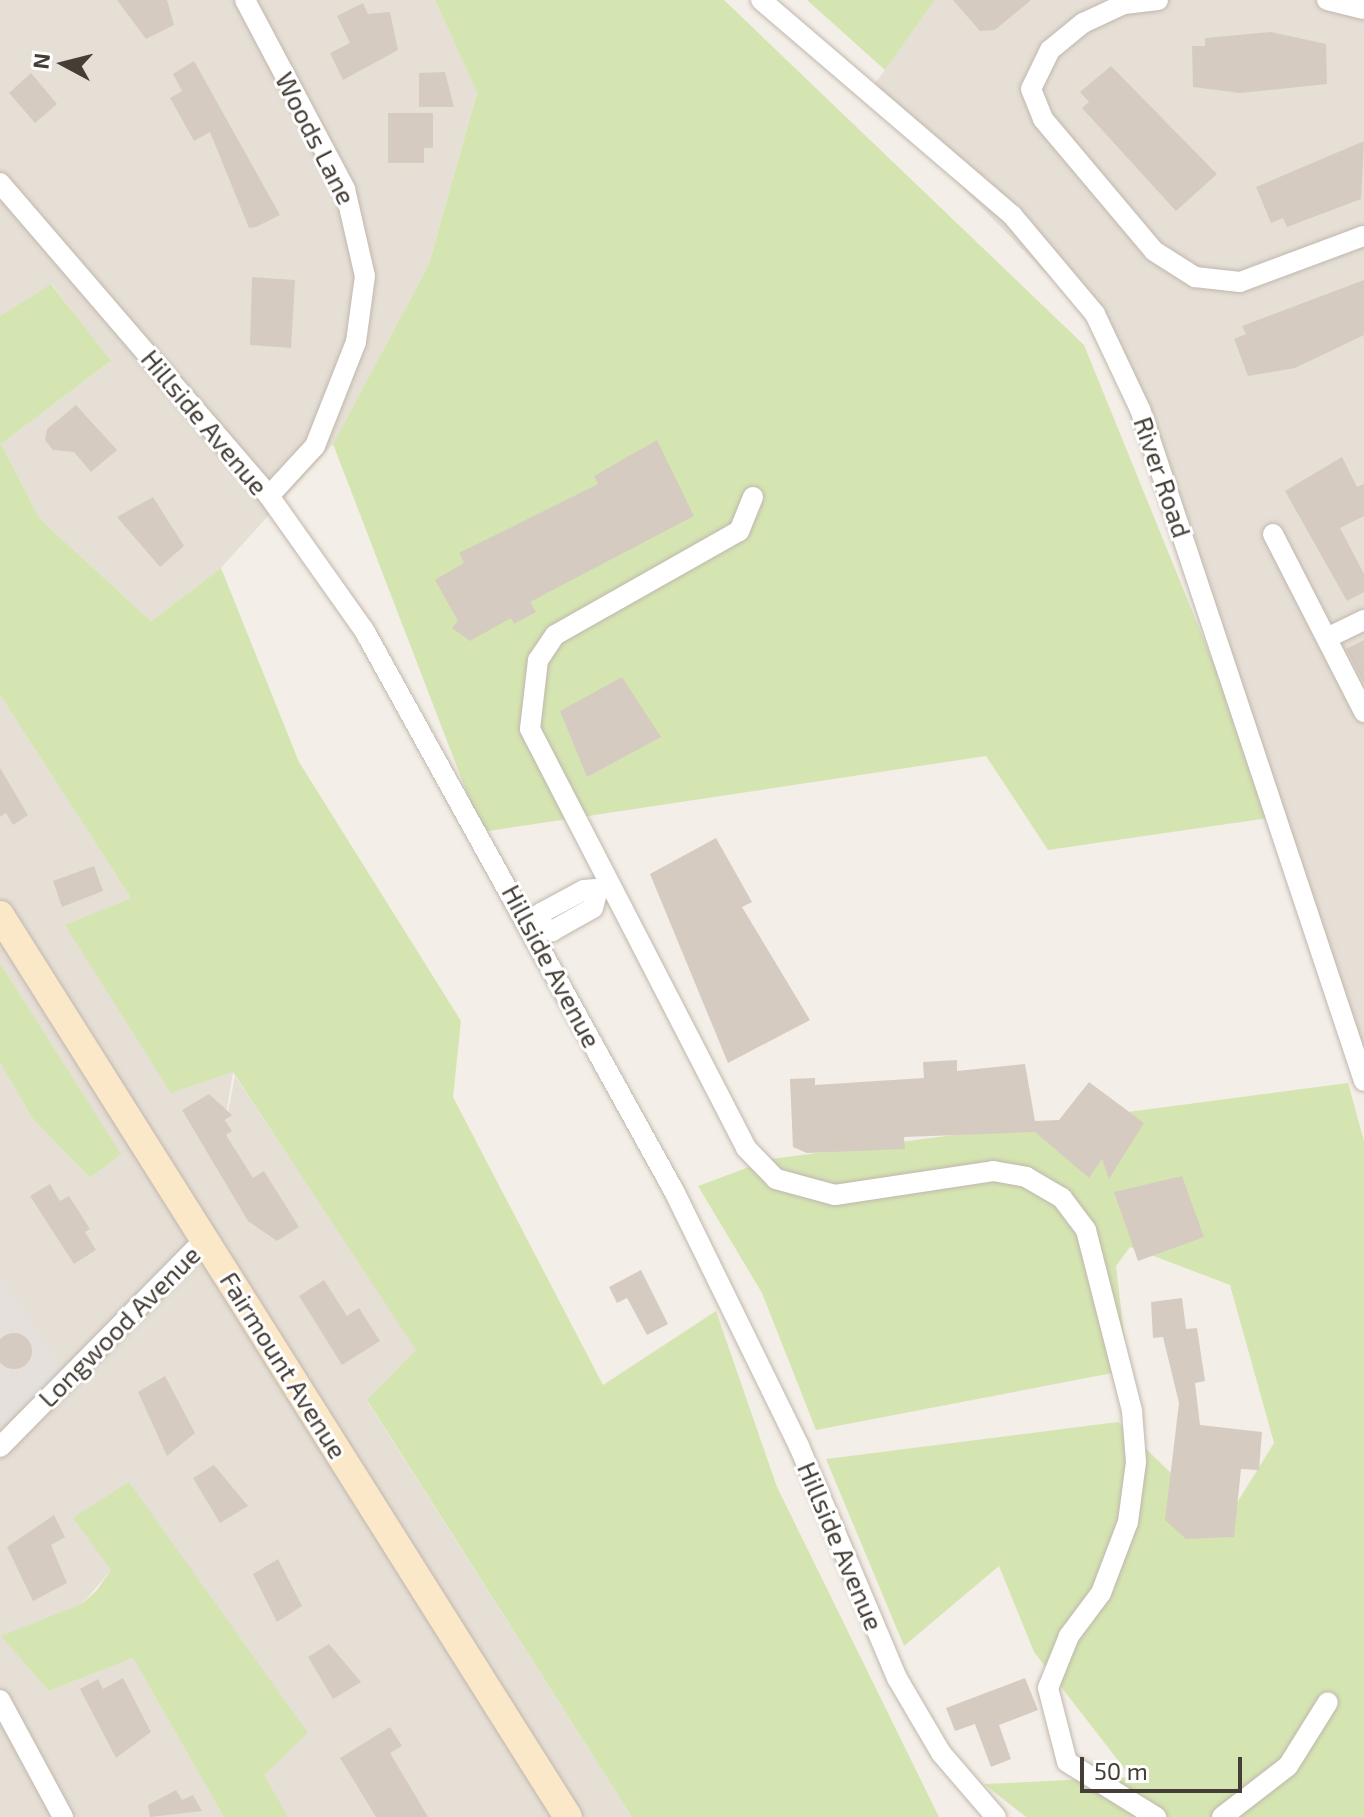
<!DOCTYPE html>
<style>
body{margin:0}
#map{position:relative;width:1364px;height:1817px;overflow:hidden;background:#f3eee7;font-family:"Exo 2",sans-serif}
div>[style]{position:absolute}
.residential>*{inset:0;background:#e6dfd6}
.industrial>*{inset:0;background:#e5e0dc}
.green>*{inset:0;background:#d5e5b2}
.building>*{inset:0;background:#d6cbc0}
.round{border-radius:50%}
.roads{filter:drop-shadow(0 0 2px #c0b7ad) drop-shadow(0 0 2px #c0b7ad)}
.street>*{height:20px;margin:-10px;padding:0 10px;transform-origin:10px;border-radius:10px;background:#fff}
.secondary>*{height:28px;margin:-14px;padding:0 14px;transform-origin:14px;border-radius:14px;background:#fbe8c9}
span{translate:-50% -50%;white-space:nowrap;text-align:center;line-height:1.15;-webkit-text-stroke:6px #fff;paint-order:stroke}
.street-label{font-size:26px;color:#453e37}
.north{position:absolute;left:24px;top:24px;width:80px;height:80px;-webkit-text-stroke:6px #fff;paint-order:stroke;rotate:277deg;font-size:22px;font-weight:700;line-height:32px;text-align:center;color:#453e37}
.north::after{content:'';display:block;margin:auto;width:28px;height:36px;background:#453e37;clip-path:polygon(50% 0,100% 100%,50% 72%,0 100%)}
.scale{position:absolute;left:1080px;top:1757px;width:162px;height:36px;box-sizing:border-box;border:4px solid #453e37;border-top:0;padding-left:10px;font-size:24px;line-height:28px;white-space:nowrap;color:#453e37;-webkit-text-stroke:6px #fff;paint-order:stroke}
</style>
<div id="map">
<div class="residential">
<i style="clip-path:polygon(0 0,435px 0,477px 91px,429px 264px,333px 444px,221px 568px,151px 621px,40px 519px,1px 444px,110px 362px,52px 284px,0 316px)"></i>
<i style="clip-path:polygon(935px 0,1364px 0,1364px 1083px,1107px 336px,869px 92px)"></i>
<i style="clip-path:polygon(0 695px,131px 898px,65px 926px,233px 1072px,216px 1175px,235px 1076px,417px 1350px,367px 1401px,632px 1817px,288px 1817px,111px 1570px,83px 1603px,2px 1636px,49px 1691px,133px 1658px,224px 1817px,0 1817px,0 1440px,13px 1297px,0 1274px,0 1063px,32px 1118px,90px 1178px,120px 1154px,0 963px)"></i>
</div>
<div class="industrial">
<i style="clip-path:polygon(0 1274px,68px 1378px,0 1440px)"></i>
</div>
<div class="green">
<i style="clip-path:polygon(435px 0,724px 0,1084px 345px,1276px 817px,1048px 850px,986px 756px,482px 832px,333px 444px,429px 264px,477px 92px)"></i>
<i style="clip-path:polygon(807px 0,935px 0,885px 70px)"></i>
<i style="clip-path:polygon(51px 284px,111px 361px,1px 444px,40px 519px,151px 621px,221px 568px,299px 762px,461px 1021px,453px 1097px,603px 1385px,716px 1311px,777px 1487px,939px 1817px,632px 1817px,367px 1400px,416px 1350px,233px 1072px,171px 1093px,65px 925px,131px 898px,0 695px,0 316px)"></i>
<i style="clip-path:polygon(0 963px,121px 1154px,90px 1178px,32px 1118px,0 1063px)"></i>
<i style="clip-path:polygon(1348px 1083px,1364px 1141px,1364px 1817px,1026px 1817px,984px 1784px,1131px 1777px,1034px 1652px,999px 1566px,904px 1646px,826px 1459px,1118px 1422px,1173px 1475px,1235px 1506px,1274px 1443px,1230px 1285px,1130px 1247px,1116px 1266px,1128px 1370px,816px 1430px,762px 1293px,698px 1186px,771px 1159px)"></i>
<i style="clip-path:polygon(129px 1482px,308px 1733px,264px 1775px,288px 1817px,224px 1817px,133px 1658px,49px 1691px,1px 1636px,83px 1603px,97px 1590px,111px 1570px,73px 1518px)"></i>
</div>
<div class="building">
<i style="clip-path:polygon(117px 0,167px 0,174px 25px,146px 39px)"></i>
<i style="clip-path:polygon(953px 0,1031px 0,995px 30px,980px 31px)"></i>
<i style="clip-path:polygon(363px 3px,368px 14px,390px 12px,398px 50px,343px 80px,330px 53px,350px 43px,337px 16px)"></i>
<i style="clip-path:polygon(1271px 32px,1326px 44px,1327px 84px,1240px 93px,1193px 87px,1192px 46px,1205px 46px,1205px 38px)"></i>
<i style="clip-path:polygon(194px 61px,280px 215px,256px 227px,249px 228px,210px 132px,194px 141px,170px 98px,182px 91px,173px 74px)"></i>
<i style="clip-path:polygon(1111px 66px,1217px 174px,1176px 211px,1082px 108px,1089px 102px,1080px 92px)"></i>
<i style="clip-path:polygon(445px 72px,454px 107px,419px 107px,419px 73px)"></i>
<i style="clip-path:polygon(31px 73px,57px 104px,35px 123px,9px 93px)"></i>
<i style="clip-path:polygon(388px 113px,433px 113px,433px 148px,424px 148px,424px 163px,388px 163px)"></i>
<i style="clip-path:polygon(1364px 141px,1361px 199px,1287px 227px,1283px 218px,1271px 223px,1256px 187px)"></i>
<i style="clip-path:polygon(252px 277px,295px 280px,291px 348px,250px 345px)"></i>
<i style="clip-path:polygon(1364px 280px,1364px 335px,1295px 368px,1248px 376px,1234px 339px,1246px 334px,1242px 326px)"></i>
<i style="clip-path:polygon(76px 405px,117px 450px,91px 472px,74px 452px,53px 450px,45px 440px,47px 429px)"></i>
<i style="clip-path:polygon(657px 440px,694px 516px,530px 602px,536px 612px,514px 624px,511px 618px,470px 641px,452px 628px,458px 621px,435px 580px,464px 563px,459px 553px,598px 484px,594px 476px)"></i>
<i style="clip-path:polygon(1342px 457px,1357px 487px,1364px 484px,1364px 516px,1340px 528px,1364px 574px,1364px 592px,1347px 601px,1285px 491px)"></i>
<i style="clip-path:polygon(153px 497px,184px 546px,160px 567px,117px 517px)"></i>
<i style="clip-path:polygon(1364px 640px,1364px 683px,1346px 649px)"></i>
<i style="clip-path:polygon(622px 677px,661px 737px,587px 777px,560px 711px)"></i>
<i style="clip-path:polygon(0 768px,28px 815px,13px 825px,6px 813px,0 817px)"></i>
<i style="clip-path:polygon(716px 838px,752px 902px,742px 907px,810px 1020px,728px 1063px,650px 874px)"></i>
<i style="clip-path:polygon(94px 866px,103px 891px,62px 907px,53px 881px)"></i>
<i style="clip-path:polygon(957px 1060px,957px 1071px,1025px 1064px,1035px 1121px,1059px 1120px,1089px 1082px,1144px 1123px,1109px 1179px,1102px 1159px,1089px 1178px,1035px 1132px,904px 1137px,905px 1149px,807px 1153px,793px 1147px,790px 1079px,815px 1078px,815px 1085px,924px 1078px,923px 1062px)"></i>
<i style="clip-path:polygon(209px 1094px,232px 1115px,225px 1120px,232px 1131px,226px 1135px,253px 1178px,264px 1171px,299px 1227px,277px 1241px,248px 1221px,182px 1110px)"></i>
<i style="clip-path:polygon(1182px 1176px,1204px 1237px,1138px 1261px,1114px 1192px)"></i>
<i style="clip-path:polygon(50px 1184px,60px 1201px,69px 1196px,90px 1229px,85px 1232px,96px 1250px,74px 1264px,30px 1196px)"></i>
<i style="clip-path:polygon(641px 1270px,668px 1324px,647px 1335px,627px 1298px,617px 1303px,609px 1287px)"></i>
<i style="clip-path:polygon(324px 1280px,347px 1316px,359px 1308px,380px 1341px,342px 1365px,299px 1296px)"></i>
<i style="clip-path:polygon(1182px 1298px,1186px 1329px,1197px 1328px,1205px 1381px,1195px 1383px,1200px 1425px,1262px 1432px,1259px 1470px,1241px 1469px,1234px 1537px,1186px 1539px,1165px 1520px,1179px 1403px,1163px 1337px,1153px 1338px,1151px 1302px)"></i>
<i class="round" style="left:-4px;top:1333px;width:36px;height:36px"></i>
<i style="clip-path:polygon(165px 1376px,195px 1433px,167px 1456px,138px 1392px)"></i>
<i style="clip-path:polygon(214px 1465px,248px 1506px,220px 1523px,193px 1478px)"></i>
<i style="clip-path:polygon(54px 1515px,65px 1537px,51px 1545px,67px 1583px,33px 1601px,7px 1547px)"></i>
<i style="clip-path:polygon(278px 1559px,302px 1606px,277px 1622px,253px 1574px)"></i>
<i style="clip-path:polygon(329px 1644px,361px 1682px,333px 1699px,308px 1657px)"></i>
<i style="clip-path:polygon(123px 1678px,151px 1732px,116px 1758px,80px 1689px,98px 1679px,103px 1689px)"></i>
<i style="clip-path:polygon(1025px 1678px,1038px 1710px,999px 1725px,1011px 1759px,991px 1767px,975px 1724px,955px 1731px,946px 1708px)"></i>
<i style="clip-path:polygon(390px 1727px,402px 1746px,390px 1753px,428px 1817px,376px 1817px,340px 1758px)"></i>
<i style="clip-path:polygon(176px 1790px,182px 1800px,193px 1795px,202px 1811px,150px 1817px,148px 1805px)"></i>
</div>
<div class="roads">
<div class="street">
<i style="left:245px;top:0;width:214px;rotate:62.1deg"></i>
<i style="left:345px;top:189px;width:89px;rotate:77.1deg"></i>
<i style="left:365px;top:276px;width:67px;rotate:97.8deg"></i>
<i style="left:356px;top:342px;width:112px;rotate:111.5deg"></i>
<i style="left:315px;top:446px;width:68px;rotate:132.6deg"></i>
<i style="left:761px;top:0;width:330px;rotate:40.6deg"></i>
<i style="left:1012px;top:215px;width:129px;rotate:50deg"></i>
<i style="left:1095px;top:314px;width:105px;rotate:64.7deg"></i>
<i style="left:1140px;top:409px;width:708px;rotate:71.57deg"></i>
<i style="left:1158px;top:0;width:34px;rotate:173deg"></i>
<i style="left:1124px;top:4px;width:45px;rotate:155.1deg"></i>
<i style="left:1083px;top:23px;width:43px;rotate:140.7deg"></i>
<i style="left:1050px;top:50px;width:43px;rotate:116deg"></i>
<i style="left:1031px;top:89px;width:32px;rotate:68deg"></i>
<i style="left:1043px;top:119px;width:172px;rotate:49.9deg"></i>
<i style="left:1154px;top:251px;width:49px;rotate:32.4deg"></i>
<i style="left:1195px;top:277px;width:45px;rotate:6.3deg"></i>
<i style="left:1240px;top:282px;width:132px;rotate:-20.4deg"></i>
<i style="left:1327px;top:0;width:38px;rotate:14deg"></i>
<i style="left:0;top:183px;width:413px;rotate:49.3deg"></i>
<i style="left:269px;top:496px;width:164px;rotate:54.7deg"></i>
<i style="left:364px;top:630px;width:641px;rotate:61.08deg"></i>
<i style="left:674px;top:1191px;width:284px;rotate:63.9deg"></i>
<i style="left:799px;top:1446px;width:252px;rotate:67.1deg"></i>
<i style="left:897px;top:1678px;width:87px;rotate:59.6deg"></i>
<i style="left:941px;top:1753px;width:84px;rotate:49.3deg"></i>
<i style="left:753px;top:497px;width:37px;rotate:112deg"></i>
<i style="left:739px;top:531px;width:211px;rotate:150.5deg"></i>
<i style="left:555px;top:635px;width:30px;rotate:124deg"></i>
<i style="left:538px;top:660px;width:69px;rotate:96.6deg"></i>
<i style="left:530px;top:729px;width:471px;rotate:62.7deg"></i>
<i style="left:746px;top:1148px;width:43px;rotate:45.9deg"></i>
<i style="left:776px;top:1179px;width:61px;rotate:15.2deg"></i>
<i style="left:835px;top:1195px;width:160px;rotate:-8.6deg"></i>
<i style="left:993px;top:1171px;width:34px;rotate:10deg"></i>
<i style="left:1026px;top:1177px;width:42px;rotate:30.3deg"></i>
<i style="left:1062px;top:1198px;width:40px;rotate:53deg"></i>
<i style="left:1086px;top:1230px;width:187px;rotate:75.7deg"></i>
<i style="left:1132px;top:1411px;width:51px;rotate:85.5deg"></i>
<i style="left:1136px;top:1462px;width:61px;rotate:97.6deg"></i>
<i style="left:1128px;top:1522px;width:76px;rotate:110.8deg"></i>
<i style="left:1101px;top:1593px;width:54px;rotate:126.7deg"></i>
<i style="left:1069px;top:1636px;width:56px;rotate:112deg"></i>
<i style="left:1048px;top:1688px;width:76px;rotate:75.6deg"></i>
<i style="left:1067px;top:1762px;width:105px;rotate:31.7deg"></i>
<i style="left:1273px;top:534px;width:200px;rotate:62.9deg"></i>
<i style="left:1327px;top:638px;width:41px;rotate:-25.9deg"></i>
<i style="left:541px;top:925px;width:12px;rotate:-90deg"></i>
<i style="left:541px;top:913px;width:49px;rotate:-28.1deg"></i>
<i style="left:584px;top:890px;width:24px;rotate:-5deg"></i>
<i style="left:541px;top:925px;width:13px;rotate:29deg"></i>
<i style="left:552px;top:931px;width:47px;rotate:-29.3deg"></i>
<i style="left:593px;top:908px;width:16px;rotate:-75deg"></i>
<i style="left:0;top:1447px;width:292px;rotate:-45.4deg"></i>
<i style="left:0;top:1700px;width:133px;rotate:61.7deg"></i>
<i style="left:1222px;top:1817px;width:83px;rotate:-37.7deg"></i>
<i style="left:1288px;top:1766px;width:75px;rotate:-58deg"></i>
</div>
<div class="secondary">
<i style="left:0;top:915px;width:1066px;rotate:57.8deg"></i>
</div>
</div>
<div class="street-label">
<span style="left:316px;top:138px;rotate:63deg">Woods Lane</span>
<span style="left:205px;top:422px;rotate:50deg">Hillside Avenue</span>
<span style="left:1163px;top:477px;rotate:71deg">River Road</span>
<span style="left:552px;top:966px;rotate:62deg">Hillside Avenue</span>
<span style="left:119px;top:1326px;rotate:-45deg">Longwood Avenue</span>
<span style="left:284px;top:1365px;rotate:58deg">Fairmount Avenue</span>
<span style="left:841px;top:1546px;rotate:67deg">Hillside Avenue</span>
</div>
<div class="north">N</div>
<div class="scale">50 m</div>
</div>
